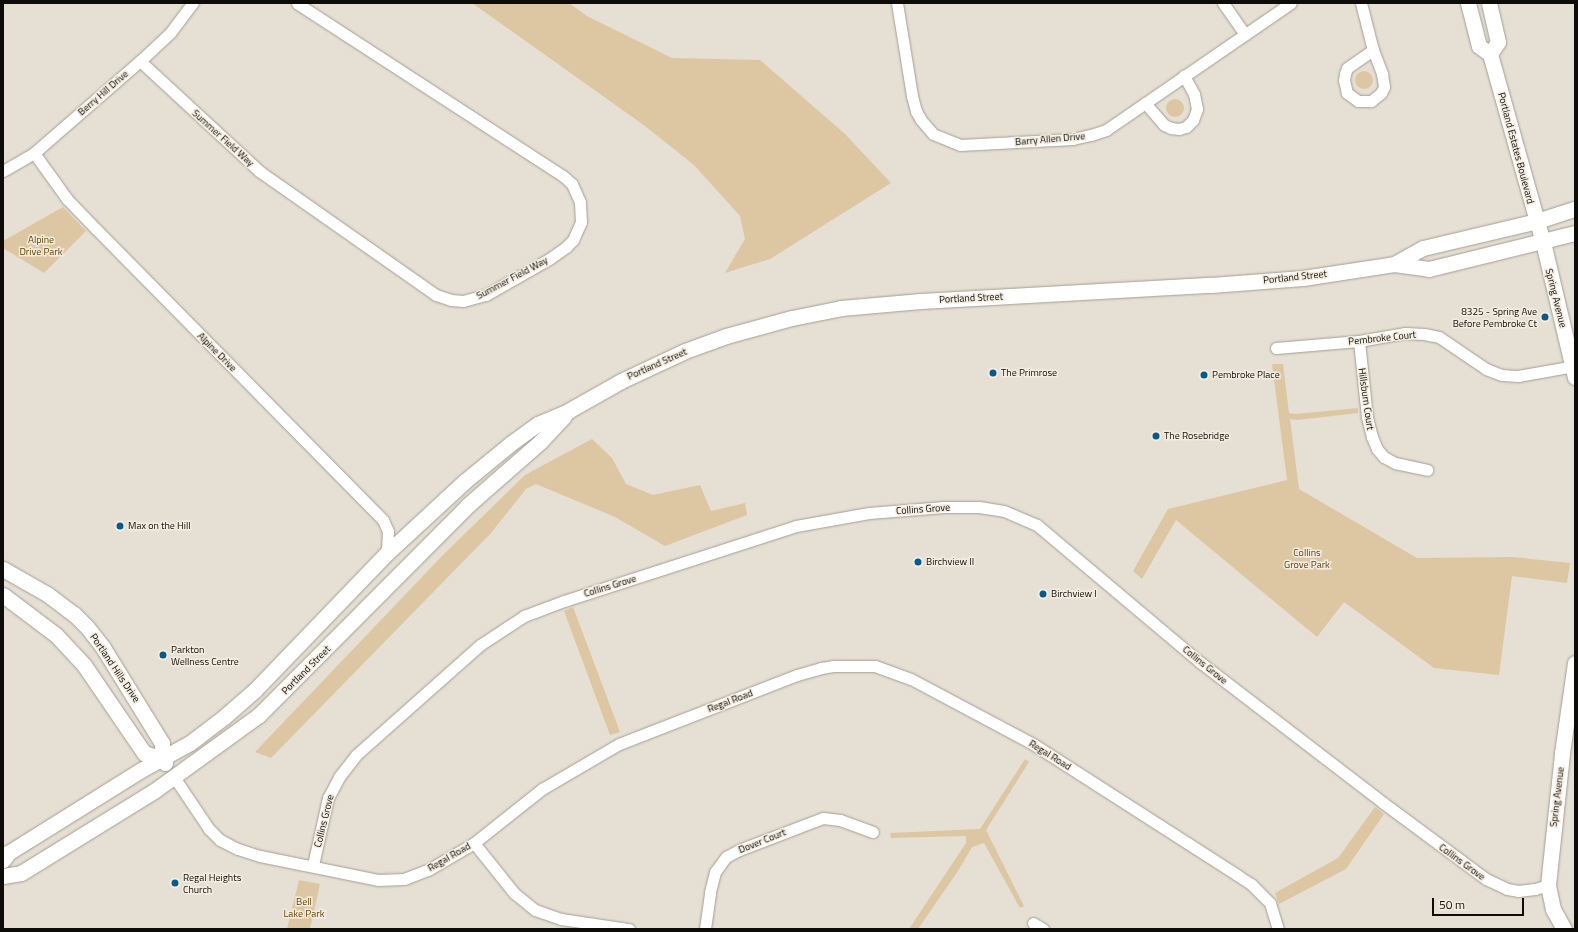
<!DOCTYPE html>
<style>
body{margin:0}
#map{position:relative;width:1578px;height:932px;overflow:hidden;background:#e6dfd3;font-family:"Titillium Web",sans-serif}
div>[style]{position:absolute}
.green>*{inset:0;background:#dcc7a2}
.round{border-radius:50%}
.roads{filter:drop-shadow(0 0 1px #a49e93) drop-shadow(0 0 1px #a49e93)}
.street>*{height:11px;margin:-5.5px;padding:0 5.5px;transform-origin:5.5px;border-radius:5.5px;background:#fff}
.secondary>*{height:15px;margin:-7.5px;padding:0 7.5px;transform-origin:7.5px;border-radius:7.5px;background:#fff}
.dots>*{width:11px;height:11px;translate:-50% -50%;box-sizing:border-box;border:2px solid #f3ece0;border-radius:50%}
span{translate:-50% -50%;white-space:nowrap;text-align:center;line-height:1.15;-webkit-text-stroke:3px #f3ece0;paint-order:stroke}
.street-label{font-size:10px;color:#0e0c08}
.park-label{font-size:10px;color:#5f4200}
.poi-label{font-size:10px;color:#0e0c08}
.right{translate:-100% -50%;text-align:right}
.left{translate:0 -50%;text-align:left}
.frame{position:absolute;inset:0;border:4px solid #0e0c08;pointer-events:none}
.scale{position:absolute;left:1432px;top:898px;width:92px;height:18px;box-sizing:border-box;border:2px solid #0e0c08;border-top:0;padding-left:5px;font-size:12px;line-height:14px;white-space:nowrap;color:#0e0c08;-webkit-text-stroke:3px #f3ece0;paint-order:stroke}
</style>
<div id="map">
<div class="green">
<i style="clip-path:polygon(472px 3px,569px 3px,587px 16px,672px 58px,760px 60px,845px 134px,891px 183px,770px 259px,725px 273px,745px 239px,740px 216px,694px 165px,645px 126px)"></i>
<i class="round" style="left:1355px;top:71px;width:18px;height:18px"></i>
<i class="round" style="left:1166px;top:99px;width:18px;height:18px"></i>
<i style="clip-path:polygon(63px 207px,86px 231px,44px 273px,3px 248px,3px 241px)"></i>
<i style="clip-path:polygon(1272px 364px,1283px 364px,1289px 413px,1296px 414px,1358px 408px,1358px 413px,1297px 420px,1290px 419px,1299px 489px,1417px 558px,1513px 557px,1570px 563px,1567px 583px,1512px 576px,1499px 675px,1434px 668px,1344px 602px,1317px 637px,1176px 520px,1142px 579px,1133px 571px,1168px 509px,1287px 480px)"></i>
<i style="clip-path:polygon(592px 439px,612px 458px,626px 484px,653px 495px,700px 485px,711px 511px,745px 503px,747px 515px,665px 546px,615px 517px,536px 484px,526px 489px,491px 533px,271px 758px,255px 752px,443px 555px,525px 475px)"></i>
<i style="clip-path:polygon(573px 607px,620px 732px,610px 735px,564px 611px)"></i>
<i style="clip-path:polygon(1025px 759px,1029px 762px,986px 830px,1024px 906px,1020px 908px,984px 843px,972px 847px,958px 871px,918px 929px,909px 929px,966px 843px,966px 836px,891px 838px,890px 833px,980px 829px)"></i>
<i style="clip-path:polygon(1375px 807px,1384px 814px,1346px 869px,1279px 904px,1275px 893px,1338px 858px)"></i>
<i style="clip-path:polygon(299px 880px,320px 884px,310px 929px,287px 929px)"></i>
</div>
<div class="roads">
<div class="street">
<i style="left:897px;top:3px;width:94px;rotate:80.8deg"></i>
<i style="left:912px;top:96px;width:16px;rotate:75deg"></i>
<i style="left:916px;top:111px;width:10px;rotate:61deg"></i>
<i style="left:921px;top:120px;width:18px;rotate:49deg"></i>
<i style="left:933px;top:134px;width:29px;rotate:22deg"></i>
<i style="left:960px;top:145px;width:113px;rotate:-3deg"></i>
<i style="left:1073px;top:139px;width:18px;rotate:-13deg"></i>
<i style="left:1091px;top:135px;width:16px;rotate:-18deg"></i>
<i style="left:1106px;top:130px;width:224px;rotate:-34.5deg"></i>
<i style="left:1223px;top:3px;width:38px;rotate:55deg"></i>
<i style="left:1361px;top:3px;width:49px;rotate:75.7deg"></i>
<i style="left:1373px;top:50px;width:26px;rotate:69deg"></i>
<i style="left:1382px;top:74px;width:13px;rotate:81deg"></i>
<i style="left:1384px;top:87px;width:7px;rotate:117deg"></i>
<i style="left:1381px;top:93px;width:13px;rotate:141deg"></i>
<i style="left:1371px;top:101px;width:13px;rotate:180deg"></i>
<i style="left:1358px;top:101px;width:14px;rotate:-144deg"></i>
<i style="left:1347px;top:93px;width:13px;rotate:-103deg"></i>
<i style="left:1344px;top:80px;width:6px;rotate:-81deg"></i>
<i style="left:1345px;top:74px;width:6px;rotate:-72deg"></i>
<i style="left:1347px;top:68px;width:32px;rotate:-35deg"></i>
<i style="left:140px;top:61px;width:162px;rotate:42.7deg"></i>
<i style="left:259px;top:171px;width:216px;rotate:35deg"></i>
<i style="left:436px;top:295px;width:16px;rotate:18deg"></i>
<i style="left:451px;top:300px;width:12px;rotate:5deg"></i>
<i style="left:463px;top:301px;width:24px;rotate:-15deg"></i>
<i style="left:486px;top:295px;width:73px;rotate:-29.7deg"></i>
<i style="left:549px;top:259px;width:21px;rotate:-35deg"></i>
<i style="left:566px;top:247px;width:10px;rotate:-45deg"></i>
<i style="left:573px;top:240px;width:20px;rotate:-66deg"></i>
<i style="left:581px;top:222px;width:20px;rotate:-93deg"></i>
<i style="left:580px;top:202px;width:20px;rotate:-114deg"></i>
<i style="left:572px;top:184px;width:12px;rotate:-138deg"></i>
<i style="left:563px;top:176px;width:317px;rotate:-147deg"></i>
<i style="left:1145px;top:103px;width:29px;rotate:49deg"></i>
<i style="left:1164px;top:125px;width:8px;rotate:23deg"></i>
<i style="left:1171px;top:128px;width:8px;rotate:7deg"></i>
<i style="left:1179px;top:129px;width:7px;rotate:-16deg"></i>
<i style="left:1186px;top:127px;width:10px;rotate:-45deg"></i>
<i style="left:1193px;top:120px;width:12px;rotate:-70deg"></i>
<i style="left:1197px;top:109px;width:15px;rotate:-101deg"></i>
<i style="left:1194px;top:94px;width:21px;rotate:-119deg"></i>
<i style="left:34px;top:153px;width:57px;rotate:54.3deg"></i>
<i style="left:67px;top:199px;width:42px;rotate:46deg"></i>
<i style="left:96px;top:229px;width:409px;rotate:45.4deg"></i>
<i style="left:383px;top:520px;width:12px;rotate:66deg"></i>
<i style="left:388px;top:531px;width:22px;rotate:93deg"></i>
<i style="left:3px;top:171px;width:36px;rotate:-30deg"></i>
<i style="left:34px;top:153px;width:140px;rotate:-41deg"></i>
<i style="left:140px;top:61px;width:41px;rotate:-43deg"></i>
<i style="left:170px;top:33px;width:38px;rotate:-53deg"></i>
<i style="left:1359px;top:341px;width:76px;rotate:84deg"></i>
<i style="left:1367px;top:417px;width:21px;rotate:76deg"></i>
<i style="left:1372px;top:437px;width:13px;rotate:67deg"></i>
<i style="left:1377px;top:449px;width:11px;rotate:49deg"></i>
<i style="left:1384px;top:457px;width:13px;rotate:29deg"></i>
<i style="left:1395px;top:463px;width:33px;rotate:12deg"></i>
<i style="left:1276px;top:348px;width:83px;rotate:-4.8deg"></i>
<i style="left:1359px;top:341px;width:47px;rotate:-9.9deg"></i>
<i style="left:1405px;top:333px;width:19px;rotate:3deg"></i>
<i style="left:1424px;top:334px;width:15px;rotate:11deg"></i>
<i style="left:1439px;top:337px;width:57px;rotate:34.2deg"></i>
<i style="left:1486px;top:369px;width:17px;rotate:21deg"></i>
<i style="left:1502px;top:375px;width:16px;rotate:4deg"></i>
<i style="left:1518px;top:376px;width:58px;rotate:-10deg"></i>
<i style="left:174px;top:777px;width:63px;rotate:56.1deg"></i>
<i style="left:209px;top:829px;width:16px;rotate:45deg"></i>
<i style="left:220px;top:840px;width:20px;rotate:27deg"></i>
<i style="left:238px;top:849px;width:23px;rotate:18deg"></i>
<i style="left:260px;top:856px;width:120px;rotate:11.5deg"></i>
<i style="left:378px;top:880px;width:26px;rotate:-2deg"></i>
<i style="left:404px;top:879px;width:26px;rotate:-21deg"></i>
<i style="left:428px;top:870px;width:53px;rotate:-30.4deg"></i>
<i style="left:474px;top:843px;width:87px;rotate:-38.5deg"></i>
<i style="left:542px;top:789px;width:89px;rotate:-30.3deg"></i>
<i style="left:619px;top:744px;width:191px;rotate:-21.2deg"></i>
<i style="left:797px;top:675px;width:25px;rotate:-16deg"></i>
<i style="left:821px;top:668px;width:12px;rotate:-9deg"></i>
<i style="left:833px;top:666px;width:42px"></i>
<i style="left:875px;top:666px;width:38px;rotate:20deg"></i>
<i style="left:911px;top:679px;width:138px;rotate:28deg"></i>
<i style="left:1033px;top:744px;width:242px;rotate:32.7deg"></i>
<i style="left:1237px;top:875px;width:17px;rotate:33deg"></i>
<i style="left:1251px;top:884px;width:27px;rotate:45deg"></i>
<i style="left:1270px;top:903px;width:27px;rotate:73deg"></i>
<i style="left:474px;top:843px;width:64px;rotate:51.3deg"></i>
<i style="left:514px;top:893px;width:27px;rotate:39deg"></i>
<i style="left:535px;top:910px;width:28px;rotate:19deg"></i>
<i style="left:561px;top:919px;width:69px;rotate:8.4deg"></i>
<i style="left:313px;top:865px;width:69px;rotate:-77.4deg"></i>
<i style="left:328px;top:798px;width:24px;rotate:-62deg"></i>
<i style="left:339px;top:777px;width:28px;rotate:-52deg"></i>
<i style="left:356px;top:755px;width:166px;rotate:-41.6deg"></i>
<i style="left:480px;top:645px;width:53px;rotate:-33.4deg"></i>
<i style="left:524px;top:616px;width:43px;rotate:-20.6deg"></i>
<i style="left:564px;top:601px;width:244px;rotate:-17.9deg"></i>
<i style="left:796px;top:526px;width:74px;rotate:-10.1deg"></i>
<i style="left:869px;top:513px;width:75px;rotate:-4.6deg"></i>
<i style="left:944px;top:507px;width:35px"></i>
<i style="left:979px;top:507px;width:25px;rotate:9deg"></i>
<i style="left:1004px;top:511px;width:36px;rotate:23deg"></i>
<i style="left:1037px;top:525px;width:214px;rotate:40.1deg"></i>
<i style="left:1201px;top:663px;width:228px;rotate:37.5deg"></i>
<i style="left:1382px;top:802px;width:129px;rotate:36.5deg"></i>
<i style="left:1486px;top:879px;width:23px;rotate:25deg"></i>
<i style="left:1507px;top:889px;width:11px;rotate:10deg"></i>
<i style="left:1518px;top:891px;width:17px;rotate:-7deg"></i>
<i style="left:1535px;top:889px;width:14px;rotate:-17deg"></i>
<i style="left:1033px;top:923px;width:12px;rotate:31deg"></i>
<i style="left:705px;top:929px;width:37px;rotate:-82deg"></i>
<i style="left:710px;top:892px;width:21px;rotate:-76deg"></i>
<i style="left:715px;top:872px;width:19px;rotate:-54deg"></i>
<i style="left:726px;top:857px;width:15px;rotate:-28deg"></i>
<i style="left:739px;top:850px;width:90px;rotate:-20.9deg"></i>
<i style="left:823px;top:818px;width:17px;rotate:7deg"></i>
<i style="left:840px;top:820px;width:35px;rotate:20deg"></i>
</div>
<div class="secondary">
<i style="left:1468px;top:3px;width:44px;rotate:75.7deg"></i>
<i style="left:1479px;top:46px;width:14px;rotate:36deg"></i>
<i style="left:1490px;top:54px;width:195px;rotate:74.3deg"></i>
<i style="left:1543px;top:242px;width:139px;rotate:76.7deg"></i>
<i style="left:1489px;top:3px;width:40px;rotate:77deg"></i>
<i style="left:1498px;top:42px;width:14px;rotate:124deg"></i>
<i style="left:1394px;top:264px;width:33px;rotate:-29deg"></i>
<i style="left:1423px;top:248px;width:117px;rotate:-13.3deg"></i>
<i style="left:1537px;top:221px;width:40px;rotate:-18deg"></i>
<i style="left:3px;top:569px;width:51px;rotate:29.6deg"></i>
<i style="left:47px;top:594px;width:34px;rotate:37deg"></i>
<i style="left:74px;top:614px;width:18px;rotate:45deg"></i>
<i style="left:87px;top:627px;width:24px;rotate:52deg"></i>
<i style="left:102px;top:646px;width:114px;rotate:58.3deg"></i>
<i style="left:162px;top:743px;width:16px;rotate:90deg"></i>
<i style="left:3px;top:595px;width:66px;rotate:37deg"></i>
<i style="left:56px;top:635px;width:41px;rotate:47deg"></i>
<i style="left:84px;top:665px;width:107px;rotate:55.7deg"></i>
<i style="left:144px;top:753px;width:19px;rotate:18deg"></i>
<i style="left:162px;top:759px;width:5px;rotate:53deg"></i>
<i style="left:3px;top:860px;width:9px;rotate:-54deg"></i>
<i style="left:8px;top:853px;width:157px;rotate:-32deg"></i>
<i style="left:141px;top:770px;width:56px;rotate:-28.9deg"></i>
<i style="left:190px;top:743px;width:43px;rotate:-37.4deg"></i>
<i style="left:224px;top:717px;width:41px;rotate:-41.1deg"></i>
<i style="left:255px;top:690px;width:190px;rotate:-46.1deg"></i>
<i style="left:387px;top:553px;width:106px;rotate:-42.7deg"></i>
<i style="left:465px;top:481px;width:58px;rotate:-39.4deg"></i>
<i style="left:510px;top:444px;width:34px;rotate:-36deg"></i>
<i style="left:538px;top:424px;width:33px;rotate:-23deg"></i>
<i style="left:568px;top:411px;width:61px;rotate:-29.5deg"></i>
<i style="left:621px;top:381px;width:71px;rotate:-25.1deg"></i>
<i style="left:685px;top:351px;width:44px;rotate:-20.1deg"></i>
<i style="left:726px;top:336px;width:68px;rotate:-15.3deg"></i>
<i style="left:792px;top:318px;width:50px;rotate:-11.5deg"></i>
<i style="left:841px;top:308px;width:80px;rotate:-5deg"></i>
<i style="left:921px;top:301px;width:290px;rotate:-3.2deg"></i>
<i style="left:1211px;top:285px;width:92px;rotate:-4.4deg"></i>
<i style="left:1303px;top:278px;width:92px;rotate:-8.7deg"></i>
<i style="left:1394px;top:264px;width:35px;rotate:8deg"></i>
<i style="left:1429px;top:269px;width:150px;rotate:-13.9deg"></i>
<i style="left:3px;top:876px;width:18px;rotate:-9deg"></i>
<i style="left:21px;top:873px;width:156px;rotate:-31.7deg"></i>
<i style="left:154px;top:791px;width:130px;rotate:-35.9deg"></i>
<i style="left:259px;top:715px;width:296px;rotate:-45.1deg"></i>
<i style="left:468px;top:505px;width:97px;rotate:-41.2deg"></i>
<i style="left:541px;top:441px;width:34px;rotate:-47deg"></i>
<i style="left:1564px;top:929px;width:23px;rotate:-119deg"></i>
<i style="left:1553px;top:909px;width:25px;rotate:-102deg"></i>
<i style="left:1548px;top:885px;width:133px;rotate:-83.9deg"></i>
<i style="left:1562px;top:753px;width:91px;rotate:-81.8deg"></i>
</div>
</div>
<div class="dots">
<i style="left:1545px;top:317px;background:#045c8e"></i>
<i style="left:993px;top:373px;background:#045c8e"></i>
<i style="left:1204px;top:375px;background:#045c8e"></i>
<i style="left:1156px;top:436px;background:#045c8e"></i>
<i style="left:120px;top:526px;background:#045c8e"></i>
<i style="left:918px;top:562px;background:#045c8e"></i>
<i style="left:1043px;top:594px;background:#045c8e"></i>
<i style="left:163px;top:655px;background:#045c8e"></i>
<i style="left:175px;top:883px;background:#045c8e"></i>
</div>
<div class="street-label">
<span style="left:103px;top:93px;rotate:-41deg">Berry Hill Drive</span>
<span style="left:223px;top:138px;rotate:42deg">Summer Field Way</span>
<span style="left:1050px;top:139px;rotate:-5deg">Barry Allen Drive</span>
<span style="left:1516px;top:148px;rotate:75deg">Portland Estates Boulevard</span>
<span style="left:1295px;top:277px;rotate:-6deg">Portland Street</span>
<span style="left:512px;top:278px;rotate:-28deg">Summer Field Way</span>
<span style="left:971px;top:298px;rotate:-3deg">Portland Street</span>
<span style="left:1556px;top:298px;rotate:76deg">Spring Avenue</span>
<span style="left:1382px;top:338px;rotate:-6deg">Pembroke Court</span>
<span style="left:217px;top:352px;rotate:45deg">Alpine Drive</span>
<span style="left:657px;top:364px;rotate:-24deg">Portland Street</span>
<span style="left:1366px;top:399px;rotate:82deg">Hillsburn Court</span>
<span style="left:923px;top:509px;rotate:-4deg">Collins Grove</span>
<span style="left:610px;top:586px;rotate:-17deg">Collins Grove</span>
<span style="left:1205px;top:665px;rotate:39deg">Collins Grove</span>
<span style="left:115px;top:668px;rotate:56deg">Portland Hills Drive</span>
<span style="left:306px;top:670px;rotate:-45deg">Portland Street</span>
<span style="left:730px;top:701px;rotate:-21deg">Regal Road</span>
<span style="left:1050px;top:755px;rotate:32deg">Regal Road</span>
<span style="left:1557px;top:797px;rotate:-83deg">Spring Avenue</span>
<span style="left:324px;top:821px;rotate:-76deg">Collins Grove</span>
<span style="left:762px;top:841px;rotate:-22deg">Dover Court</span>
<span style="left:449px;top:857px;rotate:-30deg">Regal Road</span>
<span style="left:1462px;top:862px;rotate:36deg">Collins Grove</span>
</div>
<div class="park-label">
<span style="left:41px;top:245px">Alpine<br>Drive Park</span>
<span style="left:1307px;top:558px">Collins<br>Grove Park</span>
<span style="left:304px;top:907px">Bell<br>Lake Park</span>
</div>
<div class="poi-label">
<span class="right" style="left:1537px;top:317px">8325 - Spring Ave<br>Before Pembroke Ct</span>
<span class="left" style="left:1001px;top:373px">The Primrose</span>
<span class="left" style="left:1212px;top:375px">Pembroke Place</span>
<span class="left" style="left:1164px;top:436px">The Rosebridge</span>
<span class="left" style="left:128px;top:526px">Max on the Hill</span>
<span class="left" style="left:926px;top:562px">Birchview II</span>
<span class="left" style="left:1051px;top:594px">Birchview I</span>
<span class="left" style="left:171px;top:655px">Parkton<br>Wellness Centre</span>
<span class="left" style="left:183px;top:883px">Regal Heights<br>Church</span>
</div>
<div class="frame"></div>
<div class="scale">50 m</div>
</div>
